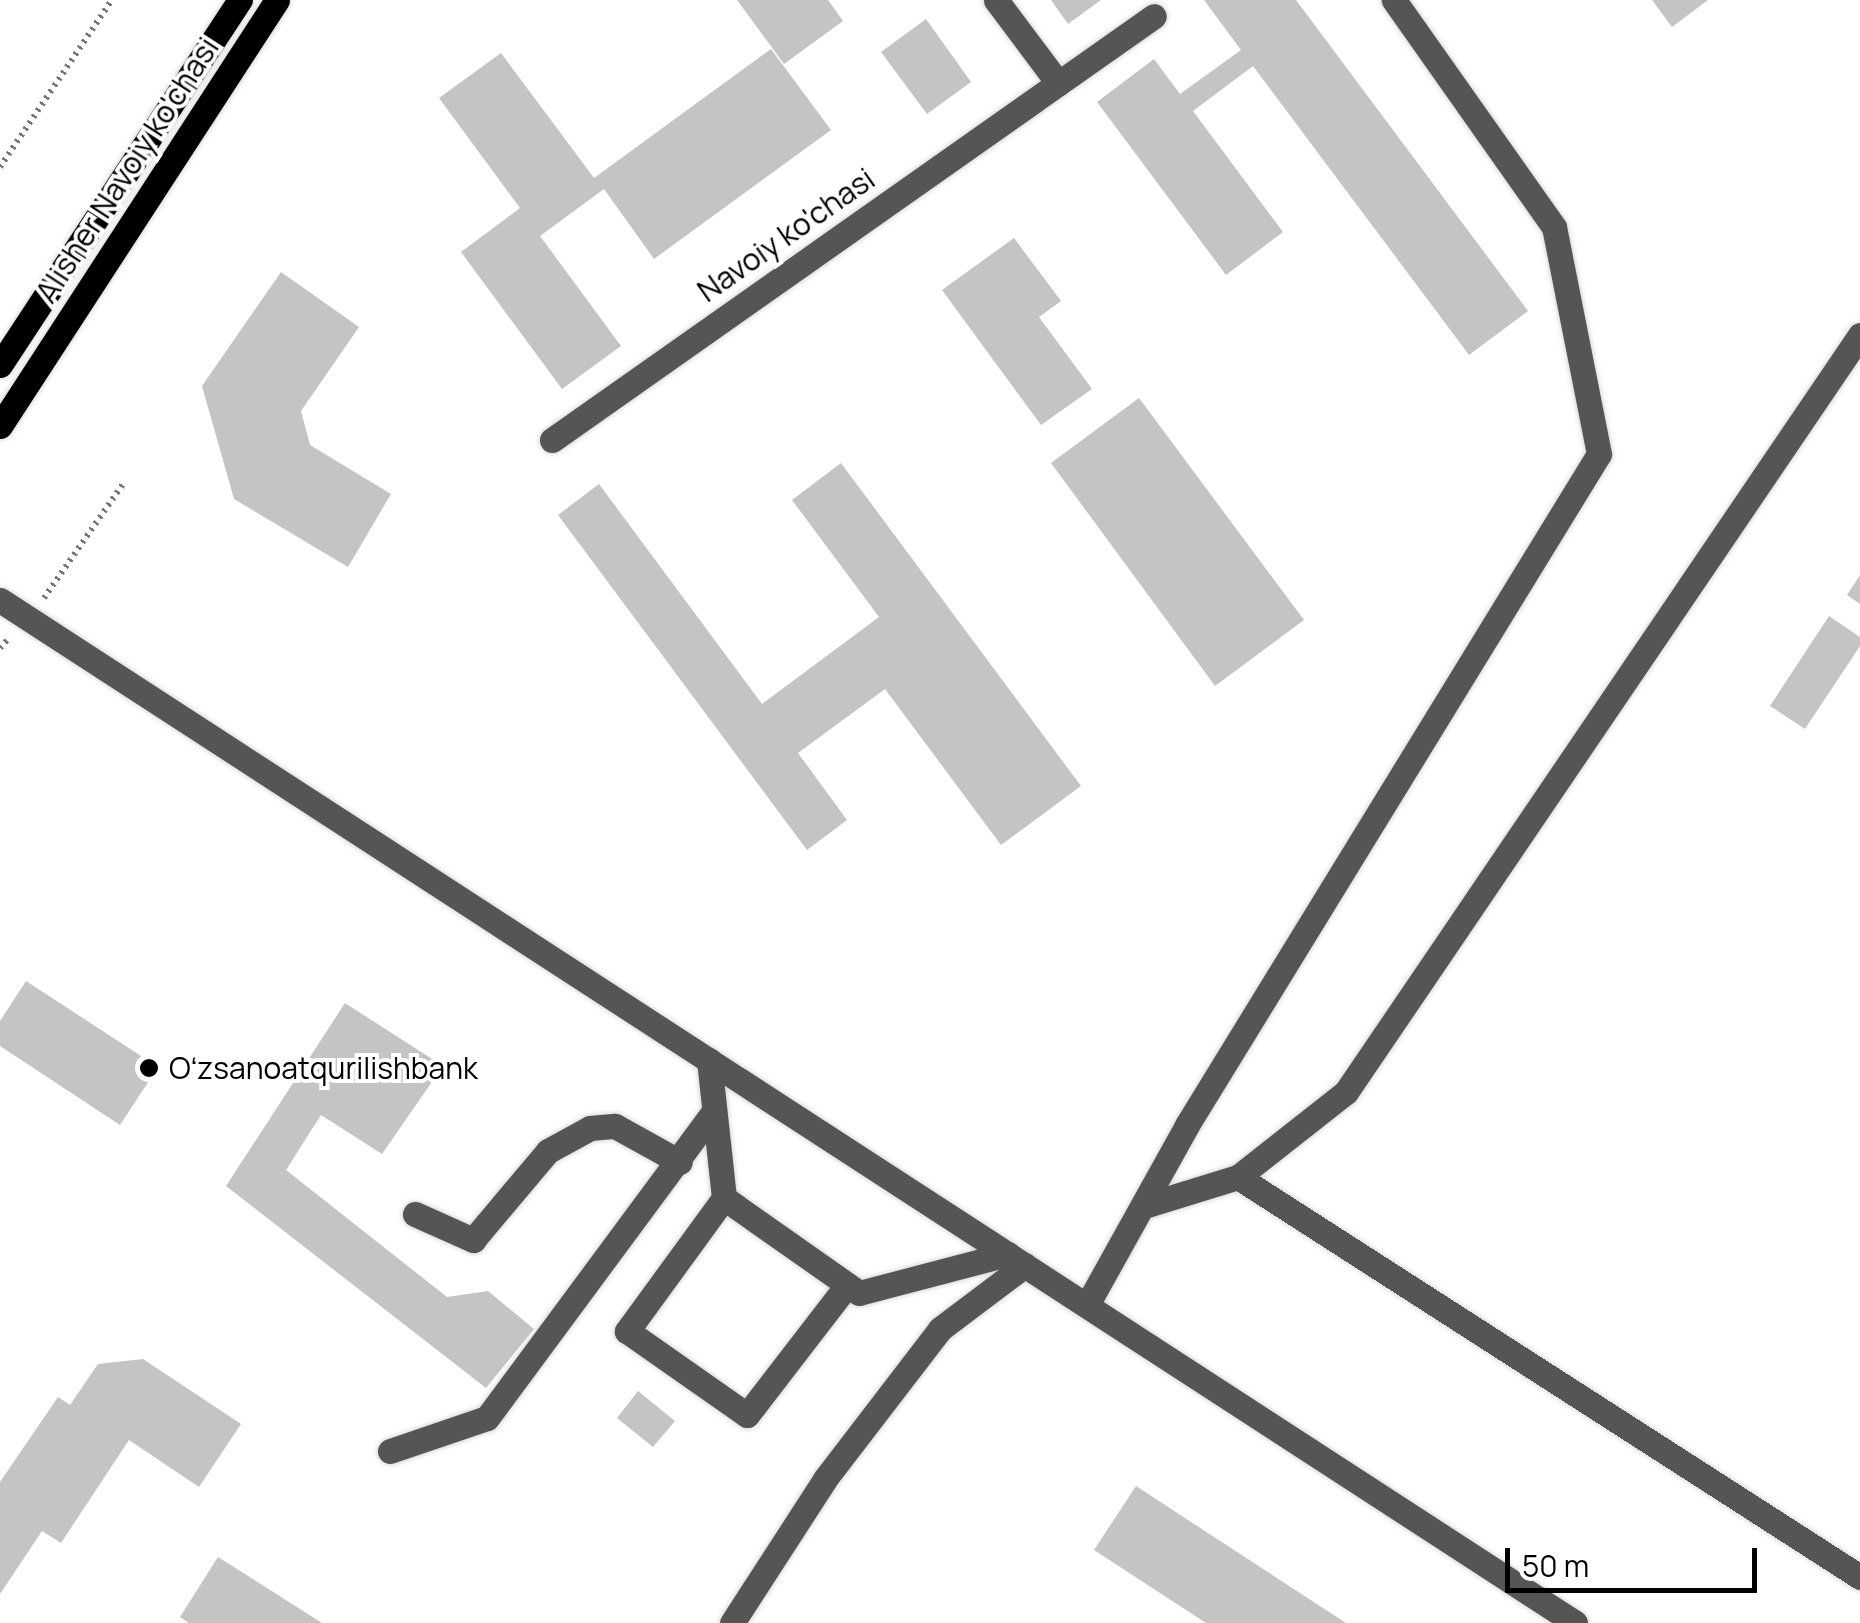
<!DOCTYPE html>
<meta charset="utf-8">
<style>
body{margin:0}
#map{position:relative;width:1860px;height:1623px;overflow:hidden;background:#fff;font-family:Manrope,sans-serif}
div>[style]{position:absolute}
.building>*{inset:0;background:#c4c4c4}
.path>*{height:6px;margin-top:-3px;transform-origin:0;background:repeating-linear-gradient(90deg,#777 0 2.5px,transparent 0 7.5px)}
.roads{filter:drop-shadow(0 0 2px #dbdbdb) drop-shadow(0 0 2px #dbdbdb)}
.minor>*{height:25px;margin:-12.5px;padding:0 12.5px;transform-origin:12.5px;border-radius:12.5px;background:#555}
.major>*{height:25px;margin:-12.5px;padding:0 12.5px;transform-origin:12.5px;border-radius:12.5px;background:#000}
.dots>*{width:28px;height:28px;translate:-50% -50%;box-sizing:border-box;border:5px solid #fff;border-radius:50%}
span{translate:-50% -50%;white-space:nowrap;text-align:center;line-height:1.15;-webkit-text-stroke:8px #fff;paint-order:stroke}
.street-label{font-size:30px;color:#000}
.poi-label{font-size:30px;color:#000}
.left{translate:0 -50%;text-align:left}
.scale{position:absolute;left:1505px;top:1548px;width:252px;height:45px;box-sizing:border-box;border:5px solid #000;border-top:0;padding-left:12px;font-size:30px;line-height:35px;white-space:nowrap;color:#000;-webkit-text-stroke:8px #fff;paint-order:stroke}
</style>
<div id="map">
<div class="building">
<i style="clip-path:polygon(737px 0,828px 0,843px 21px,784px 64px)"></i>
<i style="clip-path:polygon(1051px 0,1101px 0,1068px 24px)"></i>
<i style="clip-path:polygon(1204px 0,1296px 0,1528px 311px,1469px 355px,1253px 66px,1193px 111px,1283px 232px,1226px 275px,1097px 102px,1154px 59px,1180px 94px,1241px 50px)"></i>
<i style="clip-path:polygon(1652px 0,1708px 0,1672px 27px)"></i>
<i style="clip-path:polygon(926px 19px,971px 82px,927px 114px,881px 52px)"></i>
<i style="clip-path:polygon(771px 49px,831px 130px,654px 259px,604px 189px,540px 236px,621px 346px,562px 389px,461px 252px,520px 208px,439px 98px,501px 53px,594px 178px)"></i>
<i style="clip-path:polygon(1014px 238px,1061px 301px,1039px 317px,1092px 389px,1041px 425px,942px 290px)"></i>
<i style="clip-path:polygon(281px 272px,359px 327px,301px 411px,310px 445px,391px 494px,348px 567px,234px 499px,202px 386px)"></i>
<i style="clip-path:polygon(1139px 398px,1304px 620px,1215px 686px,1051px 463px)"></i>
<i style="clip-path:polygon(841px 463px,1081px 786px,1001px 845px,885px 689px,798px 753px,847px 820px,807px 850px,558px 515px,599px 484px,762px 704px,879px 617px,792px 500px)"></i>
<i style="clip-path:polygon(1860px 575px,1860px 604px,1847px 595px)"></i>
<i style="clip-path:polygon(1829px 616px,1860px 637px,1860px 646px,1805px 729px,1770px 706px)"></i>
<i style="clip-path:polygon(26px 981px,158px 1067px,120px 1125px,0 1046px,0 1021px)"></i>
<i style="clip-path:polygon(345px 1003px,443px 1066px,382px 1154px,321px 1115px,286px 1170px,447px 1297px,488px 1291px,534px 1329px,486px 1388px,226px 1186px)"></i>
<i style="clip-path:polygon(143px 1359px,241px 1424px,199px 1487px,129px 1440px,61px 1543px,42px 1531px,0 1594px,0 1482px,58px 1397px,70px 1405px,98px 1364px)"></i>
<i style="clip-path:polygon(638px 1391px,675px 1421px,653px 1447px,617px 1418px)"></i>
<i style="clip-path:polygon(1136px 1486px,1346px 1623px,1206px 1623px,1094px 1550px)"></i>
<i style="clip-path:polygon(218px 1557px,322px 1623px,189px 1623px,180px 1617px)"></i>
</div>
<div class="path">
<i style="left:0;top:167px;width:201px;rotate:-56.2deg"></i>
<i style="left:44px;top:598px;width:139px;rotate:-55.3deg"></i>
<i style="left:0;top:648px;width:15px;rotate:-48deg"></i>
</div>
<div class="roads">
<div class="minor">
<i style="left:996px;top:0;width:104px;rotate:53.2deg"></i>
<i style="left:552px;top:440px;width:736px;rotate:-35.16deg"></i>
<i style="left:0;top:600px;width:1878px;rotate:33deg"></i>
<i style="left:709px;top:1060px;width:139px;rotate:83.8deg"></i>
<i style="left:724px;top:1198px;width:165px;rotate:35.1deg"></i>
<i style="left:859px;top:1293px;width:154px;rotate:-14.7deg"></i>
<i style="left:1238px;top:1177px;width:740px;rotate:32.74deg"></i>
<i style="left:724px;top:1198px;width:165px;rotate:126.1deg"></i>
<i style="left:627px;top:1331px;width:146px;rotate:35deg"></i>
<i style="left:747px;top:1415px;width:164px;rotate:-52.4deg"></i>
<i style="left:1147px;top:1205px;width:95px;rotate:-17.1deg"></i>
<i style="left:1238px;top:1177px;width:137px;rotate:-38.2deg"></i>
<i style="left:1346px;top:1092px;width:915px;rotate:-55.82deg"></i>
<i style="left:415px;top:1214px;width:64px;rotate:24.1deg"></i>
<i style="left:473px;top:1240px;width:116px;rotate:-49.9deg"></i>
<i style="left:548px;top:1151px;width:48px;rotate:-28.7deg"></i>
<i style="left:590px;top:1128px;width:25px;rotate:-5deg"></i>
<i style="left:615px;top:1126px;width:74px;rotate:29deg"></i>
<i style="left:1087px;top:1305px;width:206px;rotate:-60.9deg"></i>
<i style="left:1187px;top:1125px;width:787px;rotate:-58.45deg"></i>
<i style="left:1599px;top:454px;width:231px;rotate:-101.2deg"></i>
<i style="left:1554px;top:227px;width:278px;rotate:-125.2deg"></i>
<i style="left:390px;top:1451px;width:102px;rotate:-18.8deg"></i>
<i style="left:487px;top:1418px;width:382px;rotate:-53.5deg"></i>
<i style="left:732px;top:1623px;width:171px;rotate:-57.1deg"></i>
<i style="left:825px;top:1479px;width:189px;rotate:-52.5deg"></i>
<i style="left:940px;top:1329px;width:106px;rotate:-37deg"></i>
</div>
<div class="major">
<i style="left:0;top:365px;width:437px;rotate:-56.7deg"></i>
<i style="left:0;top:426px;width:508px;rotate:-56.97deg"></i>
</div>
</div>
<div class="dots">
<i style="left:149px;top:1068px;background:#000"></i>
</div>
<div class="street-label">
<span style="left:127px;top:170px;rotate:-57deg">Alisher Navoiy ko'chasi</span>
<span style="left:786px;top:235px;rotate:-35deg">Navoiy ko'chasi</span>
</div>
<div class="poi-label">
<span class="left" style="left:169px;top:1068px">Oʻzsanoatqurilishbank</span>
</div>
<div class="scale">50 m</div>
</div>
